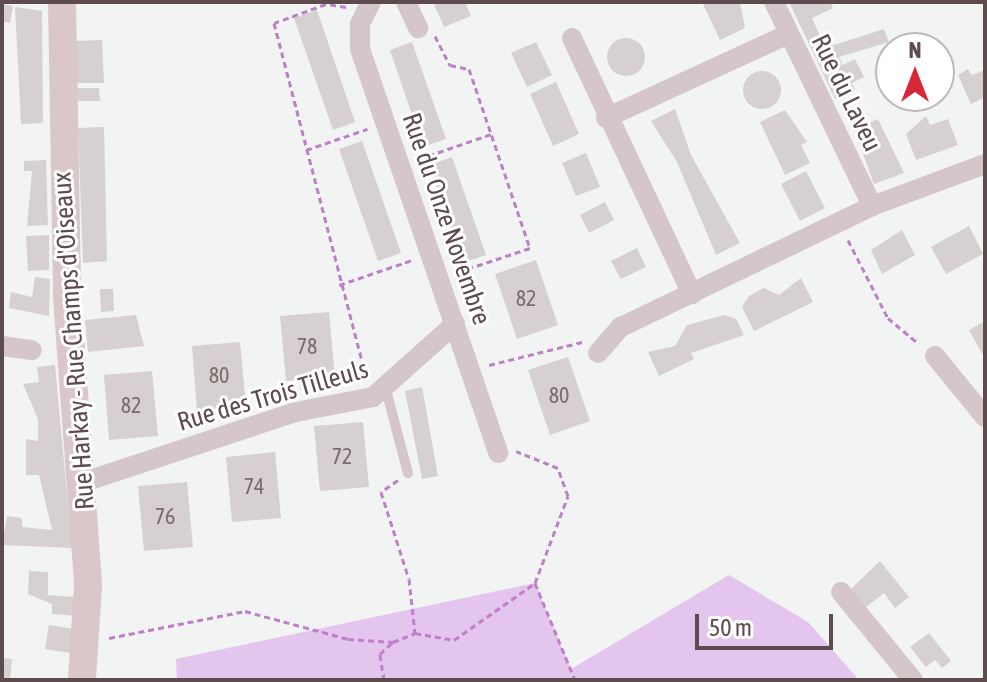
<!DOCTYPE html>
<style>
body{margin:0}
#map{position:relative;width:987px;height:682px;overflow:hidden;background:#f2f4f3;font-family:"Asap Condensed",sans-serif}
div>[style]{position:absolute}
.green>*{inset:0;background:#e3c5ed}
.building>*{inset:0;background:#d6d0d0}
.round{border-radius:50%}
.path>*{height:3px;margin-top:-1.5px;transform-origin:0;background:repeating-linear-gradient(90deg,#bf7fc9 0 6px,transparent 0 10px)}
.lane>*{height:10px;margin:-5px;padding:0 5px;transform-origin:5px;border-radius:5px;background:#d5c7c9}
.street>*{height:20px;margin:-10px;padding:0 10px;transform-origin:10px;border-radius:10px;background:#d5c7c9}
.secondary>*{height:28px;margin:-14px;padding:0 14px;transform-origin:14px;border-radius:14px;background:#d9c7c9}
span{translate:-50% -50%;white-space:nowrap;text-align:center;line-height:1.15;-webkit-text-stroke:6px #fff;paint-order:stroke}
.number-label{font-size:22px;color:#7c6c6e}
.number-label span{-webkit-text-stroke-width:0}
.street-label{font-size:26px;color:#5e4b4e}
.frame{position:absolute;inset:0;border:4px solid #5e4b4e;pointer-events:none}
.north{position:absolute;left:875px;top:32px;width:80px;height:80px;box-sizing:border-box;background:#fff;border:2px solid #bfb7b8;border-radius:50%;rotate:0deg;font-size:22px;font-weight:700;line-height:32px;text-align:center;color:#5e4b4e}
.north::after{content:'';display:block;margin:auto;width:28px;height:36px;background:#d82837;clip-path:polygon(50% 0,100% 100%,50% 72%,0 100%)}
.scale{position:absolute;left:695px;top:614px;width:138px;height:36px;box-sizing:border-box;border:4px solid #5e4b4e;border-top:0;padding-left:10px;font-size:24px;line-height:28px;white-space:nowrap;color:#5e4b4e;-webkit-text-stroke:6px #fff;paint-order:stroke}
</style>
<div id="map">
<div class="green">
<i style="clip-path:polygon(729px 575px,808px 622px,859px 680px,177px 680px,176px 659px,535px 583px,571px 669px)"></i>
</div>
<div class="building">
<i style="clip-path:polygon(433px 2px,465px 2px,471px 16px,444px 27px)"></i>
<i style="clip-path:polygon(702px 2px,740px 2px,745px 28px,720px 40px)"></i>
<i style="clip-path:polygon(789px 2px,830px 2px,833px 8px,812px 18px,821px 38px,830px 35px,834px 45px,884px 29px,889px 42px,839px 57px,843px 65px,855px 59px,864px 77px,852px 83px,855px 89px,835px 99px)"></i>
<i style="clip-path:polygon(2px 4px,13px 6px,10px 23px,2px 21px)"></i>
<i style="clip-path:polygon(15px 7px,42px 11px,43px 123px,21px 124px)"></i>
<i style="clip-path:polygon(317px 10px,355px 122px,333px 130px,294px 18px)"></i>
<i class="round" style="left:607px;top:38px;width:38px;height:38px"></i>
<i style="clip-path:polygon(102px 40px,104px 83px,76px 83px,75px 41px)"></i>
<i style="clip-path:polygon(412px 42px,446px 139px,423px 147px,390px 50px)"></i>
<i style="clip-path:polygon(536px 42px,552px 75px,527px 87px,511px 53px)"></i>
<i style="clip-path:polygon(968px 69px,972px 75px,985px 70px,985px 97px,971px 104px,958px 75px)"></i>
<i class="round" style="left:743px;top:71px;width:38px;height:38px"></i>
<i style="clip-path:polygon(556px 82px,579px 134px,553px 146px,530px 94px)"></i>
<i style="clip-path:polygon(77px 88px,99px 88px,100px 101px,77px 101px)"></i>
<i style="clip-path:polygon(675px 109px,691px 155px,740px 243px,716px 255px,677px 162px,651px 121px)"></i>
<i style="clip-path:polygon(785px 110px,807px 142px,801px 145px,810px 163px,785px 175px,760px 122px)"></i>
<i style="clip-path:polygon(926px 116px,930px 125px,948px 119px,958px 145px,916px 160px,906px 134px)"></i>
<i style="clip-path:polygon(878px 119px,904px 173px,874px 184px,854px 129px)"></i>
<i style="clip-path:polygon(104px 127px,107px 261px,83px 263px,78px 128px)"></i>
<i style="clip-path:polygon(362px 141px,401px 253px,378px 261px,339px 149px)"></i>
<i style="clip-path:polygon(586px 153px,600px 187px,576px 196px,562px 163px)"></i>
<i style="clip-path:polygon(452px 157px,486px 255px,462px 263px,429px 165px)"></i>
<i style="clip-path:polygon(46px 160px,48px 225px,27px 226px,32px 171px,24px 171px,24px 161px)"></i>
<i style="clip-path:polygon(806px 171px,825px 208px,800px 221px,781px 184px)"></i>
<i style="clip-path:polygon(605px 202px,614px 220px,589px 233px,580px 215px)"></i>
<i style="clip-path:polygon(969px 226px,983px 254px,946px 274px,931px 247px)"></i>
<i style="clip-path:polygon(902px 230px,915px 255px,882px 274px,871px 250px)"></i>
<i style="clip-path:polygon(49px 235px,49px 270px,28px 271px,26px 236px)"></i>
<i style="clip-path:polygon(637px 248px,646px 267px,621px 279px,611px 261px)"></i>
<i style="clip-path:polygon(536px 260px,558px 325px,517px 339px,495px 274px)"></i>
<i style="clip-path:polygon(35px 277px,50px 279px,49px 316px,9px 308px,11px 292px,32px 297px)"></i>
<i style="clip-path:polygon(801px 278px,813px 302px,754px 331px,742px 307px,749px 296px,764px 288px,779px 295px)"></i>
<i style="clip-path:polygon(100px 289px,113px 289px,114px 311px,101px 312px)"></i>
<i style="clip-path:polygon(329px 312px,335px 377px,286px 381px,280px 316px)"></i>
<i style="clip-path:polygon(136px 315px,144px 346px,88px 352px,85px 320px)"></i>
<i style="clip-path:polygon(724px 315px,736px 319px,744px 335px,691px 353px,694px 359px,659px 376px,648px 352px,675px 346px,687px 325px)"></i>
<i style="clip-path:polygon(985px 321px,985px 359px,969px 330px)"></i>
<i style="clip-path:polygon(240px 342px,246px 406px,197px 411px,192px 346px)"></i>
<i style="clip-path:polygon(568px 357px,590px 421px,550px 435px,528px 370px)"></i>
<i style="clip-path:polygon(55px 365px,72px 548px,2px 545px,7px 516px,22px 518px,22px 527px,52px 530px,39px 475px,26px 475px,26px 439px,38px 441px,38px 419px,23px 384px,39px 382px,37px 367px)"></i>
<i style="clip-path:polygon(152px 371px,158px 436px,109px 440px,104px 375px)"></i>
<i style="clip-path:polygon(422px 387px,438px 476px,422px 479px,405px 391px)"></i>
<i style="clip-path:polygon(363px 422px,369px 487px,320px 491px,314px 426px)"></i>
<i style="clip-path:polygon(275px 452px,281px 518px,232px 522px,226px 457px)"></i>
<i style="clip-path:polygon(187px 482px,193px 547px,144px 551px,138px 486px)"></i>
<i style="clip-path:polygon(880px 561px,909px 597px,895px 608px,884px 593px,866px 607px,851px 589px)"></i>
<i style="clip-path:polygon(29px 571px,48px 572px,48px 595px,77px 597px,77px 616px,52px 614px,52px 604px,28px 594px)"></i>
<i style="clip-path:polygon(49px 625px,74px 629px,70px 653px,45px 649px)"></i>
<i style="clip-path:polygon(929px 633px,951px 661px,942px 668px,935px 660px,926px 667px,910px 647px)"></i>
<i style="clip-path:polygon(2px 658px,12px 659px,10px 680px,2px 680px)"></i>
</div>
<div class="path">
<i style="left:346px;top:7px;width:20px;rotate:-171deg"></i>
<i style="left:326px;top:4px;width:55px;rotate:159.9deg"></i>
<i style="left:274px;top:23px;width:368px;rotate:75.4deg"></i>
<i style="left:435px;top:36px;width:33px;rotate:63deg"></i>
<i style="left:450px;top:65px;width:19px;rotate:12deg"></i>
<i style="left:469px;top:69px;width:189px;rotate:71.2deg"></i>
<i style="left:530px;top:248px;width:76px;rotate:161.6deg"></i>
<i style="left:306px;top:150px;width:65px;rotate:-19deg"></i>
<i style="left:419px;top:159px;width:76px;rotate:-19.1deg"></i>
<i style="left:848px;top:240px;width:88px;rotate:62.9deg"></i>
<i style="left:888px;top:318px;width:40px;rotate:40deg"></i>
<i style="left:339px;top:285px;width:77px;rotate:-18.9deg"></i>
<i style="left:489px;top:365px;width:96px;rotate:-13.9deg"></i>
<i style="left:398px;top:480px;width:21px;rotate:145deg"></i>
<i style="left:381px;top:492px;width:91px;rotate:72.2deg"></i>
<i style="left:409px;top:579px;width:54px;rotate:83.7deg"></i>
<i style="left:535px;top:583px;width:105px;rotate:67.6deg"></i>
<i style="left:109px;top:638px;width:139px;rotate:-11.2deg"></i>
<i style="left:245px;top:611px;width:107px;rotate:15.2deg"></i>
<i style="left:348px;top:639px;width:45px;rotate:3.8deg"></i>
<i style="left:393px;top:642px;width:24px;rotate:-22deg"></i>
<i style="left:415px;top:633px;width:40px;rotate:10deg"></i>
<i style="left:454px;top:640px;width:99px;rotate:-35.1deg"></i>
<i style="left:535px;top:583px;width:93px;rotate:-69.2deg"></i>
<i style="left:568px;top:496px;width:30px;rotate:-110deg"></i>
<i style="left:558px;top:468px;width:45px;rotate:-158deg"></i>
<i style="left:384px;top:680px;width:26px;rotate:-99deg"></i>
<i style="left:380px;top:654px;width:18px;rotate:-43deg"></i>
</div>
<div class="lane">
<i style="left:386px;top:390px;width:86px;rotate:75.2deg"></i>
</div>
<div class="street">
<i style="left:371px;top:2px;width:25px;rotate:117deg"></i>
<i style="left:360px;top:24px;width:25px;rotate:90deg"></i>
<i style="left:360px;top:49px;width:427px;rotate:71.1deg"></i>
<i style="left:406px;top:2px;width:29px;rotate:65deg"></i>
<i style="left:774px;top:2px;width:226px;rotate:64.3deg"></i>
<i style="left:572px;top:38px;width:283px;rotate:64.9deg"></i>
<i style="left:606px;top:118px;width:201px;rotate:-24.7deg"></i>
<i style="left:2px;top:346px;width:30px;rotate:8deg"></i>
<i style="left:598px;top:353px;width:35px;rotate:-49deg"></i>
<i style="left:621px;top:327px;width:279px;rotate:-25.7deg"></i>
<i style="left:872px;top:206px;width:121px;rotate:-20.4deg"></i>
<i style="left:935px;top:356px;width:79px;rotate:50.7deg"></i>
<i style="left:84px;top:482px;width:223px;rotate:-18.3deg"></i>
<i style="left:296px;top:412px;width:78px;rotate:-11deg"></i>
<i style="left:373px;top:397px;width:110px;rotate:-41.7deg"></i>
<i style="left:841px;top:592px;width:114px;rotate:50.7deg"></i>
</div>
<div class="secondary">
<i style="left:62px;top:2px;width:295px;rotate:89deg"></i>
<i style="left:67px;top:297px;width:290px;rotate:85.8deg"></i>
<i style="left:88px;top:586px;width:94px;rotate:93.7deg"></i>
</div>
<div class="number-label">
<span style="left:526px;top:299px">82</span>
<span style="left:307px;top:347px">78</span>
<span style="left:219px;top:376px">80</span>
<span style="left:559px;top:396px">80</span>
<span style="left:131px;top:406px">82</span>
<span style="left:342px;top:457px">72</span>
<span style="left:254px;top:487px">74</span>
<span style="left:165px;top:517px">76</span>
</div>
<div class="street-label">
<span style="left:846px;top:93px;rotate:64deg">Rue du Laveu</span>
<span style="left:446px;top:219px;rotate:71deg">Rue du Onze Novembre</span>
<span style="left:74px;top:341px;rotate:-94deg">Rue Harkay - Rue Champs d'Oiseaux</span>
<span style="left:273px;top:396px;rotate:-16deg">Rue des Trois Tilleuls</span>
</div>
<div class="frame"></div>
<div class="north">N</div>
<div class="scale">50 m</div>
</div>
